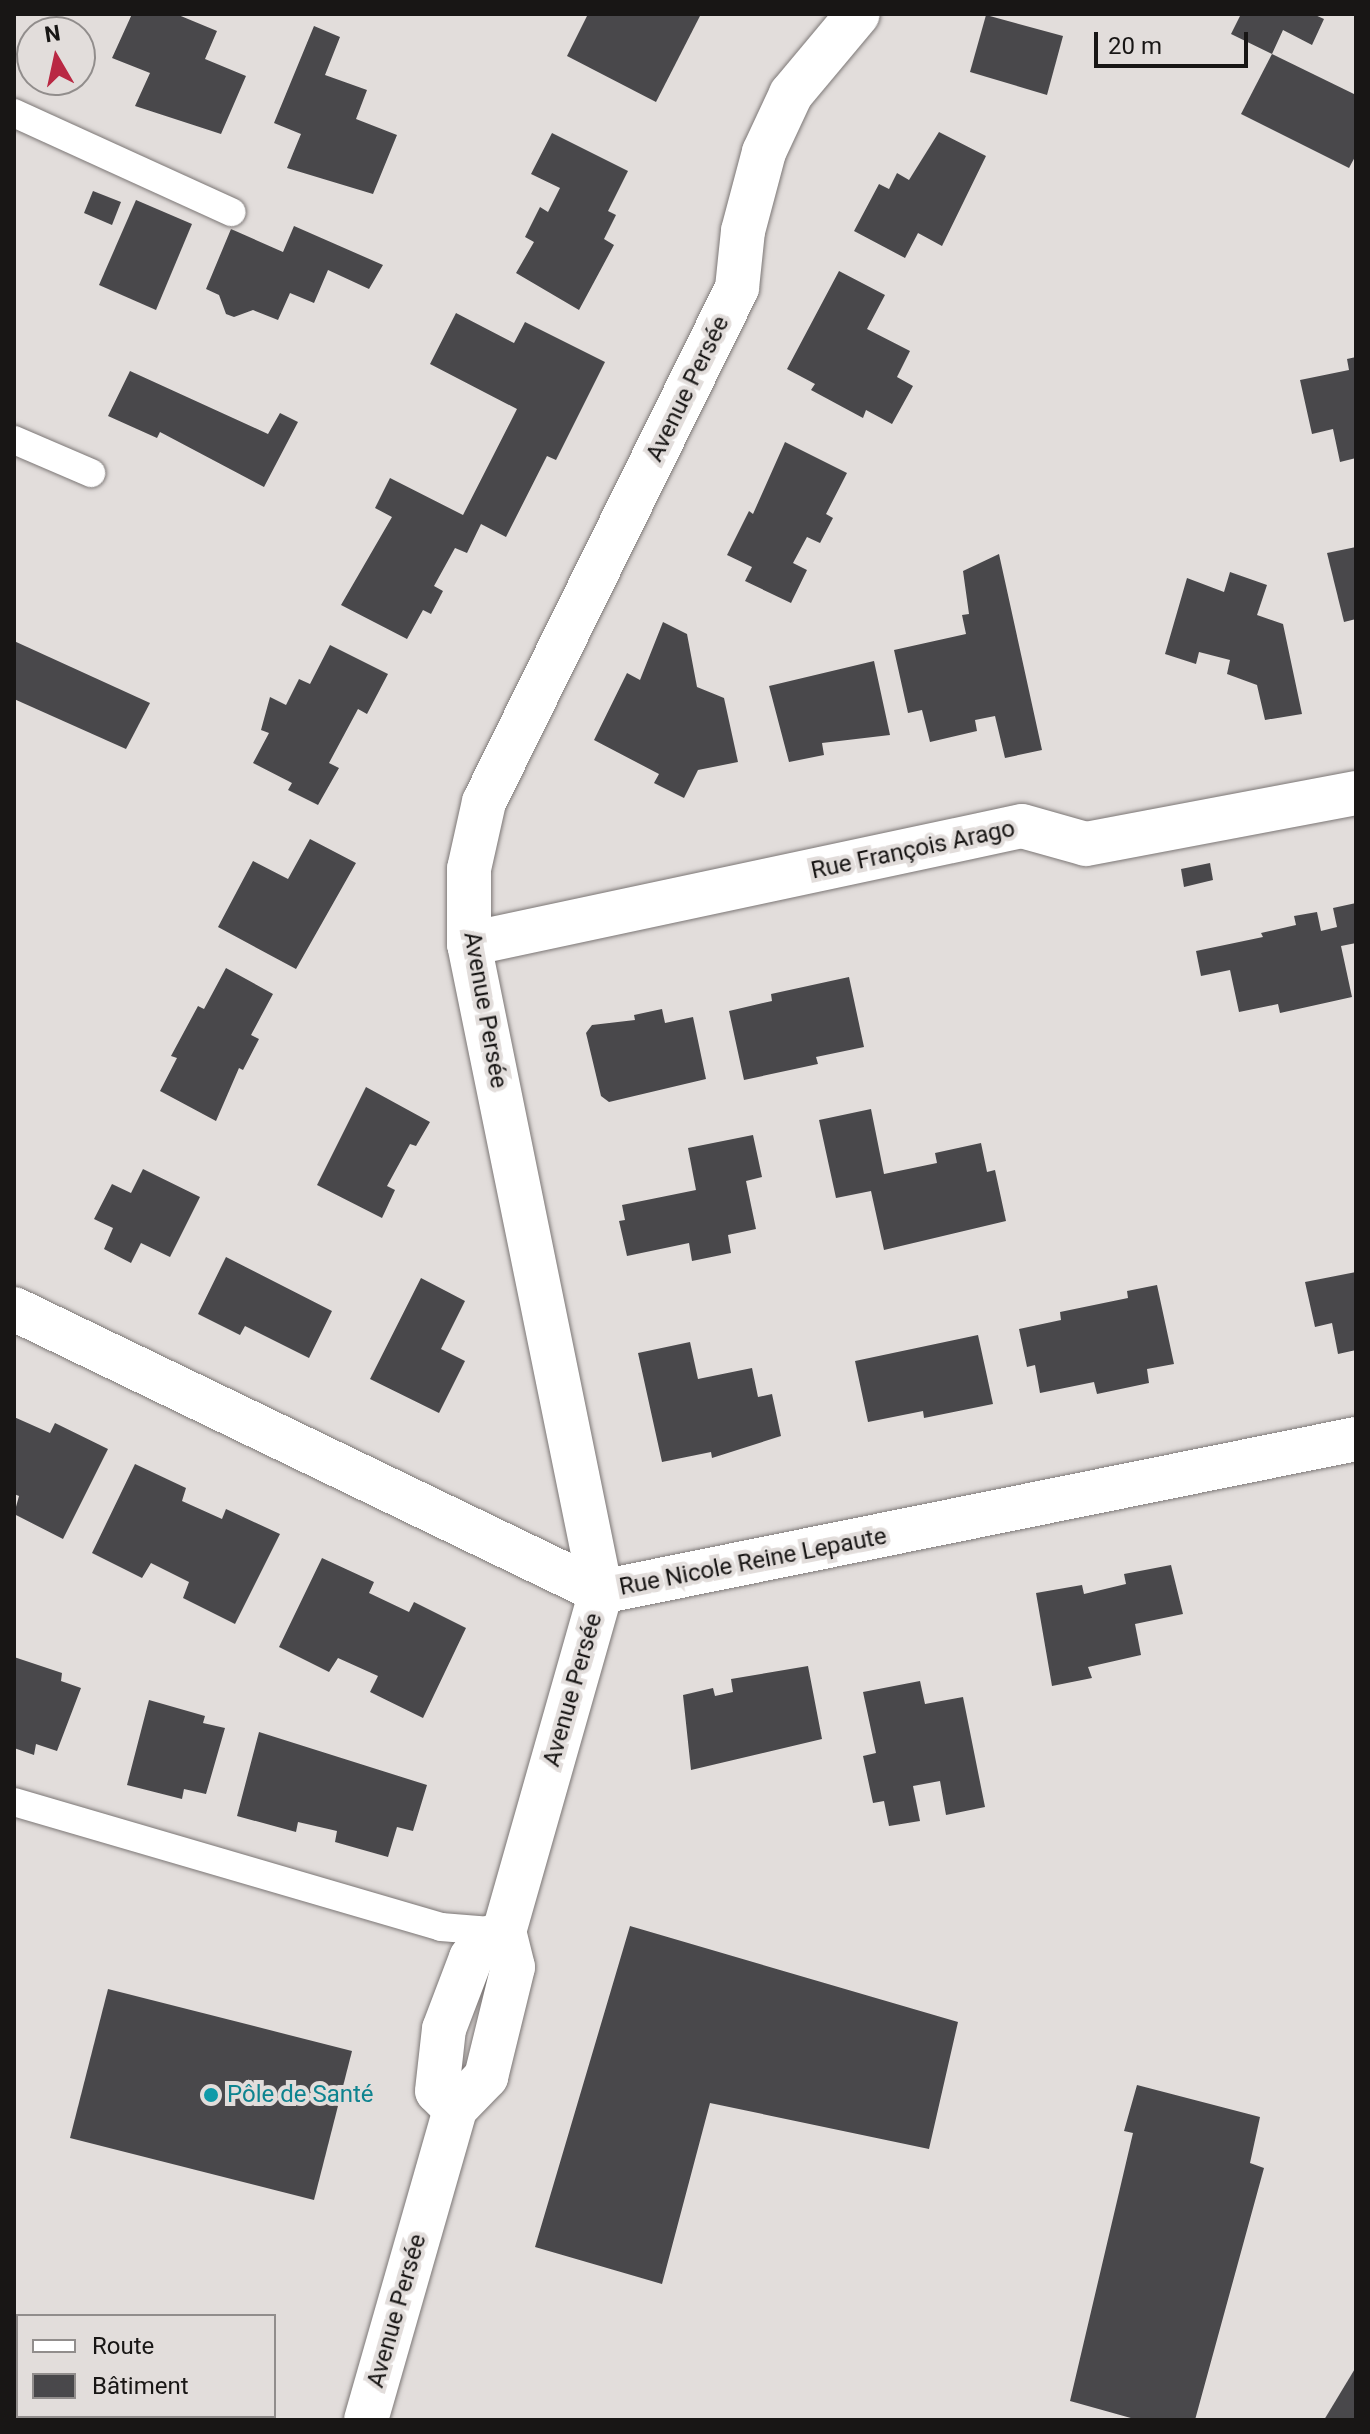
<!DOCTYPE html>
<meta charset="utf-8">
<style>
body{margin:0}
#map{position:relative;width:1370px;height:2434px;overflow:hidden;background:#e2dddb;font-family:Roboto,sans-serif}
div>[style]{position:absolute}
.building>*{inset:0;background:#49484b}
.roads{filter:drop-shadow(0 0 2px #7c7776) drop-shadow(0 0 2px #7c7776)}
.service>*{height:28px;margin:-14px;padding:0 14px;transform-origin:14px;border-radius:14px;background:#fff}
.minor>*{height:44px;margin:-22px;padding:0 22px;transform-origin:22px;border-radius:22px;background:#fff}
.dots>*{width:22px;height:22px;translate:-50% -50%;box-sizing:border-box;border:4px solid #e2dddb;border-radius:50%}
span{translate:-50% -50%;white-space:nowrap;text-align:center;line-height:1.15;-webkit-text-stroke:8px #e2dddb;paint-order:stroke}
.street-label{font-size:24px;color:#181615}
.culture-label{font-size:24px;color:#0d838f}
.left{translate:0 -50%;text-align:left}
.frame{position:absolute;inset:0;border:16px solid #181615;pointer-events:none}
.legend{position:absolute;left:16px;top:2314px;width:260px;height:104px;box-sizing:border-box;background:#e2dddb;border:2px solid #918d8c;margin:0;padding:10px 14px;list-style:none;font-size:24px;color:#181615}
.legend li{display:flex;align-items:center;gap:16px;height:40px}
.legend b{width:40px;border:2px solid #918d8c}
.north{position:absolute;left:16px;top:16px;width:80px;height:80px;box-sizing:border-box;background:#e2dddb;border:2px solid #918d8c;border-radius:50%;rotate:351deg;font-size:22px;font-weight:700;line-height:32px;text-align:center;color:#181615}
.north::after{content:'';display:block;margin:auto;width:28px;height:36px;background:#b92843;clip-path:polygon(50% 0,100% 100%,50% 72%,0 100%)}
.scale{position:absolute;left:1094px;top:32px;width:154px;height:36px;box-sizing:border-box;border:4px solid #181615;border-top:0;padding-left:10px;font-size:24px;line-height:28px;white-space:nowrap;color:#181615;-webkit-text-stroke:6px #e2dddb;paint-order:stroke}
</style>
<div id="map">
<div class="building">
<i style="clip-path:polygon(132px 14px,176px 14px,217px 31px,205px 59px,246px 76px,221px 134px,135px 106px,150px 73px,112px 58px)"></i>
<i style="clip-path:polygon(588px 14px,701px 14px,656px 102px,567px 56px)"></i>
<i style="clip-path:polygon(1241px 14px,1313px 14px,1324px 19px,1312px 45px,1283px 30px,1272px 54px,1231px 34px)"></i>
<i style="clip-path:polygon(986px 15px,1063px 36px,1047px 95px,970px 72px)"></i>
<i style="clip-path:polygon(314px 26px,340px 37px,325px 75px,367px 90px,356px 119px,397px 135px,373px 194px,287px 168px,301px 134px,274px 123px)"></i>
<i style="clip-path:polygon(1272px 54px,1356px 95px,1356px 155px,1349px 168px,1241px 114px)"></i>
<i style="clip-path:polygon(939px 132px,986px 156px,942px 246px,918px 233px,905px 258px,854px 231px,879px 184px,889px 189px,897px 173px,909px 180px)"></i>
<i style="clip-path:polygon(552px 133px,628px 171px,608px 211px,616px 215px,604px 239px,614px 245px,579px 310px,516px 273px,534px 242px,525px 237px,540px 207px,548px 212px,560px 188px,531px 174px)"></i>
<i style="clip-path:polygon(93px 191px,121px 202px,112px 225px,84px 213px)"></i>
<i style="clip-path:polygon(136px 200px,192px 224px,156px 310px,99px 285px)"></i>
<i style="clip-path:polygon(294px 226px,383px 265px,369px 289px,328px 270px,314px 303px,290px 293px,278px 320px,253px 310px,234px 317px,226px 314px,219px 295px,206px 289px,231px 229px,283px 252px)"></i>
<i style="clip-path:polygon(839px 271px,885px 295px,867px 329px,910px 351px,897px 377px,913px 386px,892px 424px,866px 410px,863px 418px,811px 390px,815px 384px,787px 369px)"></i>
<i style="clip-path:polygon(456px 313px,514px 343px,525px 322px,605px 362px,556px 460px,547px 456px,506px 537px,481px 524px,467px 553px,455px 548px,434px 586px,443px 591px,431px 614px,423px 610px,407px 639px,341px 605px,392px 517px,375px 508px,390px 478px,463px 515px,517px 409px,430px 364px)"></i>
<i style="clip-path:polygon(1356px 357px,1356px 458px,1340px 462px,1333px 429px,1312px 434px,1300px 380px,1349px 370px,1347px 359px)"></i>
<i style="clip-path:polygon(130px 371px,268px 434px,280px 413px,298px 422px,264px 487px,160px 432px,157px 438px,108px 416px)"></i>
<i style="clip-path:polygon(785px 442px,847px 473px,826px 514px,833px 518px,820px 543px,807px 537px,793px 563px,807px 570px,791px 603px,745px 581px,752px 567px,727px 555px,749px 511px,753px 514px)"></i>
<i style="clip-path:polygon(1356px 547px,1356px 619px,1344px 622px,1327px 553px)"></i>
<i style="clip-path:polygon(999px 554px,1042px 750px,1005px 758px,995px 716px,975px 720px,977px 731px,930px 742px,922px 710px,908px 713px,894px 650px,966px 634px,962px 615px,969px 614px,963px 571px)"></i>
<i style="clip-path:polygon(1230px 572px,1267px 585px,1257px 615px,1283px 624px,1302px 714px,1265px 720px,1257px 685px,1227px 674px,1230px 660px,1199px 652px,1196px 664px,1165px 654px,1187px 578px,1224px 592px)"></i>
<i style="clip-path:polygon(663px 622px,687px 634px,697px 687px,724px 698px,738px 762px,698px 770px,684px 798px,654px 783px,659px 774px,594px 740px,627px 673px,640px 680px)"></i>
<i style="clip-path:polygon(14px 641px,150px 703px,126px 749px,14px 699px)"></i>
<i style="clip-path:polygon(330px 645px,388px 674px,367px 714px,358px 709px,329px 763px,339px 768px,318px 805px,288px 790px,292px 783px,253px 763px,269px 733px,261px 730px,270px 697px,286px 705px,299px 679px,310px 684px)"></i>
<i style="clip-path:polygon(874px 661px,890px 735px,822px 743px,824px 755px,789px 762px,769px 686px)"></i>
<i style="clip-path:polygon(310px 839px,356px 863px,296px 969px,218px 927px,253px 861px,288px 879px)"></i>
<i style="clip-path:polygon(1210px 863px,1213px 880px,1184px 887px,1181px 869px)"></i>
<i style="clip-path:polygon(1356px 903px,1356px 943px,1341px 946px,1352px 997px,1280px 1013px,1278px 1004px,1239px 1012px,1230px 970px,1201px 976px,1196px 951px,1263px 937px,1261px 933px,1296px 925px,1294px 916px,1317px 912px,1321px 931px,1337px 927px,1333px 908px)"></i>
<i style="clip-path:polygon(226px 968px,273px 994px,251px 1035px,259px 1039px,243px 1070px,239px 1068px,216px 1121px,160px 1091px,177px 1058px,171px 1056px,198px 1006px,204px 1009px)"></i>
<i style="clip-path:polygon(849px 977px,864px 1047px,816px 1057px,818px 1064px,744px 1080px,729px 1011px,772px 1001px,771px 994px)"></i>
<i style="clip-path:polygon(662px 1009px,665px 1023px,693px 1017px,706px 1079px,609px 1102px,601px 1096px,586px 1033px,592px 1025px,635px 1020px,634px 1015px)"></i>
<i style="clip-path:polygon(366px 1087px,430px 1122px,416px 1146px,410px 1144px,387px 1186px,395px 1190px,382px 1218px,317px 1185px)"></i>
<i style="clip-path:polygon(871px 1109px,884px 1174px,937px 1163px,935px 1153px,981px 1143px,987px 1172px,995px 1170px,1006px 1221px,884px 1250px,871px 1191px,836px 1198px,819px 1120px)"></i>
<i style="clip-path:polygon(753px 1135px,762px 1177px,746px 1181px,756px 1229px,728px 1235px,731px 1253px,692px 1261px,689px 1243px,627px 1256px,619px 1221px,625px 1220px,622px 1205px,696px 1190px,688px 1148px)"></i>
<i style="clip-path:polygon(143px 1169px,200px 1197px,170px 1257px,141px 1243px,131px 1263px,104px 1249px,113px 1228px,94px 1219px,112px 1184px,131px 1193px)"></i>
<i style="clip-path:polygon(226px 1257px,332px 1311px,309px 1358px,245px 1326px,240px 1335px,198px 1314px)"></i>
<i style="clip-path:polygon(1356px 1272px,1356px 1350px,1338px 1354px,1332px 1323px,1315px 1327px,1305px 1282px)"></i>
<i style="clip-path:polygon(421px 1278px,465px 1301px,441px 1349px,465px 1361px,439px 1413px,370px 1379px)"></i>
<i style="clip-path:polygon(1157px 1285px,1174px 1364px,1147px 1369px,1149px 1383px,1097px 1394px,1094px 1382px,1040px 1393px,1035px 1365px,1027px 1367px,1019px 1329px,1061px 1320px,1060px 1312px,1128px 1298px,1127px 1291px)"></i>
<i style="clip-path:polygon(978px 1335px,993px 1404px,924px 1418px,923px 1411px,868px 1422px,855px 1361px)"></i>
<i style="clip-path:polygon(690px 1342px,698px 1379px,752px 1368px,758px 1397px,772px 1394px,781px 1436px,712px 1458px,711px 1452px,662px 1462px,638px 1353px)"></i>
<i style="clip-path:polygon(14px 1417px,50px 1433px,55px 1423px,108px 1449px,63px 1539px,14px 1514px,19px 1496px,14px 1494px)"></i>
<i style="clip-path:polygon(135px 1464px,186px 1488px,182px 1501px,222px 1519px,226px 1509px,280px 1534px,235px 1624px,183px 1598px,189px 1582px,151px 1563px,142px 1578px,92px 1553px)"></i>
<i style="clip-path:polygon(322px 1558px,374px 1582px,369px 1593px,409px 1612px,414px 1602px,466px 1628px,423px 1718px,370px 1692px,378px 1676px,338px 1658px,329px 1672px,279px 1647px)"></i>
<i style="clip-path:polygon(1171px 1565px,1183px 1614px,1135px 1624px,1141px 1655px,1088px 1667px,1092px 1678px,1052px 1686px,1036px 1593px,1082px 1585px,1084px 1594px,1126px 1584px,1124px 1574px)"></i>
<i style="clip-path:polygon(14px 1657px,62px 1673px,61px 1681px,81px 1688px,57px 1751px,36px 1744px,34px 1755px,14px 1748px)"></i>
<i style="clip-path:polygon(808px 1666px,822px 1739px,691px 1770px,683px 1695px,713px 1688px,715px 1696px,733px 1692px,731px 1679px)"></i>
<i style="clip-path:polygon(920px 1681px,925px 1704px,963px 1697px,985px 1807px,946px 1815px,940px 1781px,913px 1786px,920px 1821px,889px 1826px,884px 1801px,873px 1803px,863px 1756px,876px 1753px,863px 1692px)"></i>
<i style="clip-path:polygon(149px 1700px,205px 1716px,203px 1723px,225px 1728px,206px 1794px,184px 1789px,182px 1799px,127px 1785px)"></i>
<i style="clip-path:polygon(259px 1732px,427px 1785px,413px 1831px,397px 1827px,388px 1857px,335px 1842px,337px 1831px,298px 1822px,296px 1832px,237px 1816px)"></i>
<i style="clip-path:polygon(630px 1926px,958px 2022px,929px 2149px,710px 2103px,662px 2284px,535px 2247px)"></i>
<i style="clip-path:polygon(108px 1989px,352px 2051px,314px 2200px,70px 2138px)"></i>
<i style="clip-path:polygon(1137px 2085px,1260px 2117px,1250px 2163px,1264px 2168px,1195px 2420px,1138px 2420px,1070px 2401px,1133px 2133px,1124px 2131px)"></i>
<i style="clip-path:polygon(1356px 2367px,1356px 2420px,1324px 2420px)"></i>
</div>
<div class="roads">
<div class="service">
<i style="left:14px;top:113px;width:239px;rotate:24.5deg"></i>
<i style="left:14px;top:440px;width:84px;rotate:23.2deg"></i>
<i style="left:14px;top:1802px;width:445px;rotate:16.3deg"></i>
<i style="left:441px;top:1927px;width:62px;rotate:4.6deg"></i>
</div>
<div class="minor">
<i style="left:469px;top:944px;width:565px;rotate:-12.05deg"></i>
<i style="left:1022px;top:826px;width:66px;rotate:15.7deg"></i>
<i style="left:1086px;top:844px;width:275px;rotate:-10.7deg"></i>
<i style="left:14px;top:1309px;width:652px;rotate:25.74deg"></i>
<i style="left:601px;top:1592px;width:770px;rotate:-11.46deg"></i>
<i style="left:455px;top:2109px;width:25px;rotate:-135deg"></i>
<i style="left:437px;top:2091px;width:62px;rotate:-83.6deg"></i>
<i style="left:444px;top:2029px;width:76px;rotate:-69.2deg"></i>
<i style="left:471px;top:1958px;width:23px;rotate:-52deg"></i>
<i style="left:485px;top:1940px;width:21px;rotate:-23deg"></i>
<i style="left:14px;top:2355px;width:4px;rotate:14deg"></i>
<i style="left:212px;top:2416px;width:14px;rotate:17deg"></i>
<i style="left:366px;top:2420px;width:323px;rotate:-74deg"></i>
<i style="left:455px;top:2109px;width:45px;rotate:-45.9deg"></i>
<i style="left:486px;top:2077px;width:113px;rotate:-76.2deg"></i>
<i style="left:513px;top:1967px;width:36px;rotate:-104deg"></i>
<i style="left:504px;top:1932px;width:354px;rotate:-74.1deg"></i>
<i style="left:601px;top:1592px;width:661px;rotate:-101.51deg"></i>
<i style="left:469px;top:944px;width:75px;rotate:-90deg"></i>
<i style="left:469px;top:869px;width:69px;rotate:-77.4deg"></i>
<i style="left:484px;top:802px;width:573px;rotate:-63.79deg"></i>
<i style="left:737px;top:288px;width:57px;rotate:-84deg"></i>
<i style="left:743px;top:231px;width:82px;rotate:-75.1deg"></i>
<i style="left:764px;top:152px;width:64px;rotate:-65deg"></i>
<i style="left:791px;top:94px;width:104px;rotate:-50.1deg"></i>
</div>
</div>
<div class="dots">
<i style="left:211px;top:2095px;background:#0f9aa8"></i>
</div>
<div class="street-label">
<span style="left:688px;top:389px;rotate:-64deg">Avenue Persée</span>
<span style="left:913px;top:850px;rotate:-12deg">Rue François Arago</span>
<span style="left:485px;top:1010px;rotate:80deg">Avenue Persée</span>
<span style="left:753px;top:1562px;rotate:-11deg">Rue Nicole Reine Lepaute</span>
<span style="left:573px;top:1690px;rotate:-74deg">Avenue Persée</span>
<span style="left:397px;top:2311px;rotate:-74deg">Avenue Persée</span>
</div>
<div class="culture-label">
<span class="left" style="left:227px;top:2095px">Pôle de Santé</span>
</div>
<div class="frame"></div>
<ul class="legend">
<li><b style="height:10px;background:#fff"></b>Route</li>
<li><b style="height:22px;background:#49484b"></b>Bâtiment</li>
</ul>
<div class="north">N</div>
<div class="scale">20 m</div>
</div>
